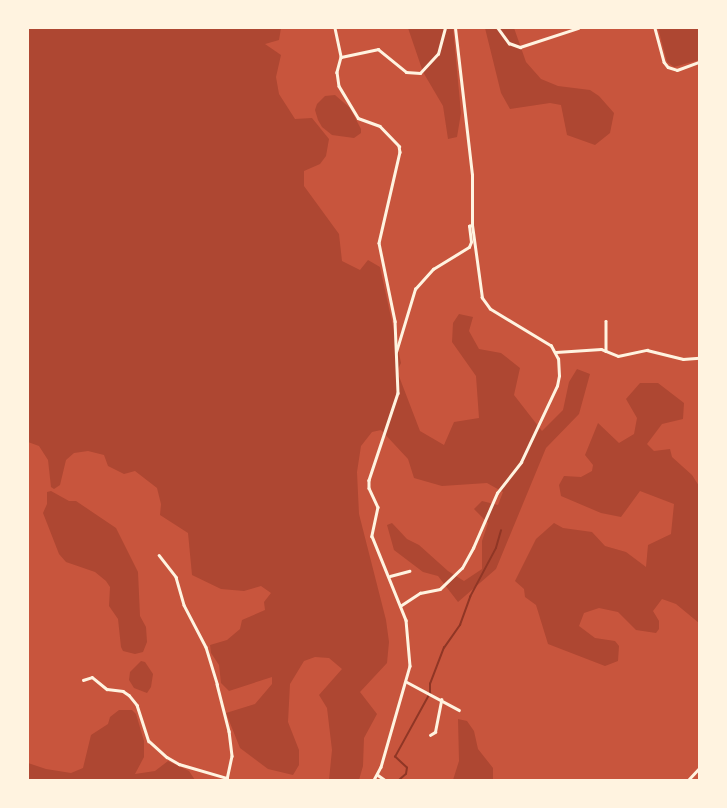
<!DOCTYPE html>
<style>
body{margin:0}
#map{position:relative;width:727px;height:808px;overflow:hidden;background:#c8553d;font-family:"IBM Plex Sans",sans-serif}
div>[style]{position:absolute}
.green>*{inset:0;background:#ae4732}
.stream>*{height:1.5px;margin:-0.75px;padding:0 0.75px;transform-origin:0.75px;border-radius:0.75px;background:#8f3625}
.minor>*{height:2.5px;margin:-1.25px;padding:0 1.25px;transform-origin:1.25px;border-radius:1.25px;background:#fff3e0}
.tertiary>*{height:3px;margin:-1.5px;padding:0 1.5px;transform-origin:1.5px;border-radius:1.5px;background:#fff3e0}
span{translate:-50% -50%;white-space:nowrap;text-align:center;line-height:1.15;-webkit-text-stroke:3px #fff3e0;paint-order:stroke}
.frame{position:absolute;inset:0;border:29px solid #fff3e0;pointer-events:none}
</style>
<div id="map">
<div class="green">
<i style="clip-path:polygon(28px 28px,281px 28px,279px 40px,265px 44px,281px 55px,276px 77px,279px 94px,295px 119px,312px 118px,329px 139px,326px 156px,320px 164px,304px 171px,304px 186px,339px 234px,342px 261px,360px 270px,368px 260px,380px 267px,401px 363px,397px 371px,420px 431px,444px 445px,454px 422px,479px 418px,476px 376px,452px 342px,453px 323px,459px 314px,473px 317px,469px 331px,479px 349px,501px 353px,520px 368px,514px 395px,542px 431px,563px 410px,569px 382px,577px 369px,590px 374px,579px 414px,546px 448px,496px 569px,458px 602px,438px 576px,423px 572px,394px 550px,387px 525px,392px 523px,407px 539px,419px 545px,448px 571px,464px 581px,482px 569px,482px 541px,488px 523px,474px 509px,482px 501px,498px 505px,503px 492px,487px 483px,442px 486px,414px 478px,408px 459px,381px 430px,372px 432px,361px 446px,357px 472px,359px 514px,386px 620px,389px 642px,387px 663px,360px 692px,377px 714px,364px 738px,363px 766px,359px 780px,329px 780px,332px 750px,327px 708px,319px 695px,342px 669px,329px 658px,315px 657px,304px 661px,290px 684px,288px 722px,299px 750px,299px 765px,293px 775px,268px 769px,240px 748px,226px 713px,255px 704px,272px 684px,272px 677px,229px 691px,221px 683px,219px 665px,211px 653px,210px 645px,227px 640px,240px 629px,242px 620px,265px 610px,264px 602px,271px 593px,261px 586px,244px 591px,221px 589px,192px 575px,188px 533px,160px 515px,161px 504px,157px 488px,135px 471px,124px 474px,108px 466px,104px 455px,88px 451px,74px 453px,66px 460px,60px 485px,54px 489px,51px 487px,48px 460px,39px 446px,28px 442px)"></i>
<i style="clip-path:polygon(408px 28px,453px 28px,461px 113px,457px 137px,448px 139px,443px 106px,423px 72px)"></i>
<i style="clip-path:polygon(485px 28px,514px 28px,526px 62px,541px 79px,558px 86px,590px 90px,599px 96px,614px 113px,610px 133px,595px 145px,567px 135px,561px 105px,550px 103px,510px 109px,501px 93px)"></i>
<i style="clip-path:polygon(658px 28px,699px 28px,699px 60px,674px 67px,667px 62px)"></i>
<i style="clip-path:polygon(335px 95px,350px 108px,361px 129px,361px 133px,354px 138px,332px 135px,322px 127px,318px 120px,315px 110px,317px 104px,325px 96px)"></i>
<i style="clip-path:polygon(640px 383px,658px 383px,684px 403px,683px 419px,662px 424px,647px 444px,654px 451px,670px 449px,672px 457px,692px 475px,699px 486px,699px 623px,676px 604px,662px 599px,653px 611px,659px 621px,659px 629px,656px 633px,636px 630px,618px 612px,599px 608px,584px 613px,579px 626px,595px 638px,615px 641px,619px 646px,618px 661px,605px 666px,548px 644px,536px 605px,525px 597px,524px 589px,515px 581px,536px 539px,554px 523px,563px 528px,592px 532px,605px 546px,626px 552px,646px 567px,648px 545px,671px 534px,674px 504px,640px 491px,621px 517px,601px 513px,561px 496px,559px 485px,564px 476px,581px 477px,592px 471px,593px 465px,585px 455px,598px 423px,619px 443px,634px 434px,637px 418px,626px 399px)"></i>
<i style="clip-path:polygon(51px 491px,69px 501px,76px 501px,116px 528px,138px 572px,140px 616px,146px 627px,147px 642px,143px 652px,135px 654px,123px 651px,121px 647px,118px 619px,109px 606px,110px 587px,106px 581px,95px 572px,66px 562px,59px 554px,43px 513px,47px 504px,47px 492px)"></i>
<i style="clip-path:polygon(141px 661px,145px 662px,153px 674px,151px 687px,147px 693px,134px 688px,129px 680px,130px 672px)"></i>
<i style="clip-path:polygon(119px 710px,132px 710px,136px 714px,144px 741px,144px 757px,135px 774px,155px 771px,168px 761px,189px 771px,195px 780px,28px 779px,28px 763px,46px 769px,71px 773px,83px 768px,91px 735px,108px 724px,110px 717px)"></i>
<i style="clip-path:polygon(458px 719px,467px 721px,474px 731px,478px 749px,493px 768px,493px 780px,453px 780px,459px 761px)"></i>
</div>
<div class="stream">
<i style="left:399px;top:780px;width:9px;rotate:-41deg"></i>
<i style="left:406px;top:774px;width:6px;rotate:-81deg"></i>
<i style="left:407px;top:768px;width:16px;rotate:-137deg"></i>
<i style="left:395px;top:757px;width:73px;rotate:-61.3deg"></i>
<i style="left:430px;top:693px;width:9px;rotate:-90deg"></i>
<i style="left:430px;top:684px;width:39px;rotate:-69deg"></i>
<i style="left:444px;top:648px;width:28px;rotate:-55deg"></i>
<i style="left:460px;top:625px;width:30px;rotate:-70deg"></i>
<i style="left:470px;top:597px;width:55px;rotate:-62deg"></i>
<i style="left:496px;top:548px;width:18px;rotate:-74deg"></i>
</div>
<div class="minor">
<i style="left:335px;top:28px;width:30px;rotate:78deg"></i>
<i style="left:341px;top:57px;width:16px;rotate:105deg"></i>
<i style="left:337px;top:72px;width:14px;rotate:82deg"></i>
<i style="left:339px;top:86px;width:37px;rotate:59deg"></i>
<i style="left:358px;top:118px;width:23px;rotate:20deg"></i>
<i style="left:380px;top:126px;width:28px;rotate:46deg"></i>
<i style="left:399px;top:146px;width:6px;rotate:81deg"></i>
<i style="left:400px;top:152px;width:93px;rotate:103deg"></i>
<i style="left:379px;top:243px;width:80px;rotate:78.4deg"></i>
<i style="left:395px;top:321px;width:72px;rotate:87.6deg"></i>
<i style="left:398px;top:393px;width:92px;rotate:108.4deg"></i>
<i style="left:369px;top:480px;width:8px;rotate:90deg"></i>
<i style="left:369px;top:488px;width:21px;rotate:65deg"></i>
<i style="left:378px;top:507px;width:30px;rotate:102deg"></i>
<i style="left:372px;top:536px;width:91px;rotate:68deg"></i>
<i style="left:406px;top:620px;width:46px;rotate:85deg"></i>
<i style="left:410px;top:666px;width:105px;rotate:106deg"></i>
<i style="left:381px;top:767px;width:15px;rotate:118deg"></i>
<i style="left:498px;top:28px;width:19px;rotate:54deg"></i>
<i style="left:509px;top:43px;width:12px;rotate:20deg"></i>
<i style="left:520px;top:47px;width:61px;rotate:-18.1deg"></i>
<i style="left:655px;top:28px;width:35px;rotate:75deg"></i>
<i style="left:664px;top:62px;width:6px;rotate:51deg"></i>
<i style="left:668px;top:67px;width:9px;rotate:18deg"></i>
<i style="left:677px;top:70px;width:23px;rotate:-20deg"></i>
<i style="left:341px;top:57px;width:38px;rotate:-12deg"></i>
<i style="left:378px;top:49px;width:36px;rotate:39deg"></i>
<i style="left:406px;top:72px;width:14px;rotate:4deg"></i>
<i style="left:420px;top:73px;width:26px;rotate:-47deg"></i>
<i style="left:438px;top:54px;width:27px;rotate:-75deg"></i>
<i style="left:606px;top:321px;width:30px;rotate:90deg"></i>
<i style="left:396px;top:352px;width:66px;rotate:-73.2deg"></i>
<i style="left:415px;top:289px;width:27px;rotate:-48deg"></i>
<i style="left:433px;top:269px;width:42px;rotate:-31.4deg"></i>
<i style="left:469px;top:247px;width:5px;rotate:-68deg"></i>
<i style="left:471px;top:242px;width:16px;rotate:-97deg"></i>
<i style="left:469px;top:226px;width:3px;rotate:-18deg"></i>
<i style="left:556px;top:352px;width:45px;rotate:-3.8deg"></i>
<i style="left:601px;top:349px;width:18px;rotate:22deg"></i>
<i style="left:618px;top:356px;width:30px;rotate:-12deg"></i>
<i style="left:647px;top:350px;width:37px;rotate:14deg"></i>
<i style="left:683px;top:359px;width:16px;rotate:-4deg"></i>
<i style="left:159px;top:555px;width:28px;rotate:52deg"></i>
<i style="left:176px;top:577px;width:29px;rotate:74deg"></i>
<i style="left:184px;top:605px;width:47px;rotate:62.4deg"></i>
<i style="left:206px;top:647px;width:39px;rotate:73deg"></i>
<i style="left:217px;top:684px;width:49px;rotate:75.7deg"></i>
<i style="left:229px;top:731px;width:25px;rotate:83deg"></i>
<i style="left:232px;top:756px;width:25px;rotate:102deg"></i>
<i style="left:390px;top:576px;width:20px;rotate:-15deg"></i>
<i style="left:400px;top:606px;width:24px;rotate:-33deg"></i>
<i style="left:420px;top:593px;width:20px;rotate:-11deg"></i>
<i style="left:440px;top:589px;width:30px;rotate:-44deg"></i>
<i style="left:462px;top:568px;width:23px;rotate:-61deg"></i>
<i style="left:473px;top:548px;width:60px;rotate:-66.4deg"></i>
<i style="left:497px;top:493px;width:39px;rotate:-52deg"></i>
<i style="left:521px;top:462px;width:84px;rotate:-64.7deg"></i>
<i style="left:557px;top:386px;width:10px;rotate:-79deg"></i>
<i style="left:559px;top:376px;width:17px;rotate:-93deg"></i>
<i style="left:558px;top:359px;width:15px;rotate:-118deg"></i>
<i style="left:551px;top:346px;width:71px;rotate:-148.8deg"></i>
<i style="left:490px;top:309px;width:14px;rotate:-126deg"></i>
<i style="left:482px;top:298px;width:74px;rotate:-97.8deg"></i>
<i style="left:472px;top:225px;width:50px;rotate:-90deg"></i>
<i style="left:472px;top:175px;width:148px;rotate:-96.6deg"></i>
<i style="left:83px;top:680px;width:9px;rotate:-18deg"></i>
<i style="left:92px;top:677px;width:19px;rotate:39deg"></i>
<i style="left:107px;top:689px;width:16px;rotate:7deg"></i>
<i style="left:123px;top:691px;width:7px;rotate:34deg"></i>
<i style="left:129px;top:695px;width:13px;rotate:51deg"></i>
<i style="left:137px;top:705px;width:38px;rotate:72deg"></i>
<i style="left:149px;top:741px;width:24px;rotate:42deg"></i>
<i style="left:167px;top:757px;width:14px;rotate:30deg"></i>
<i style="left:179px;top:764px;width:50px;rotate:16.3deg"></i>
<i style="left:407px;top:682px;width:59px;rotate:28.3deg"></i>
<i style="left:430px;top:735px;width:6px;rotate:-31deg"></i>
<i style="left:435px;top:732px;width:33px;rotate:-79deg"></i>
<i style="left:378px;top:775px;width:9px;rotate:36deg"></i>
</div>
<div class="tertiary">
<i style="left:688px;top:780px;width:16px;rotate:-47deg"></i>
</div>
<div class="frame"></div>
</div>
